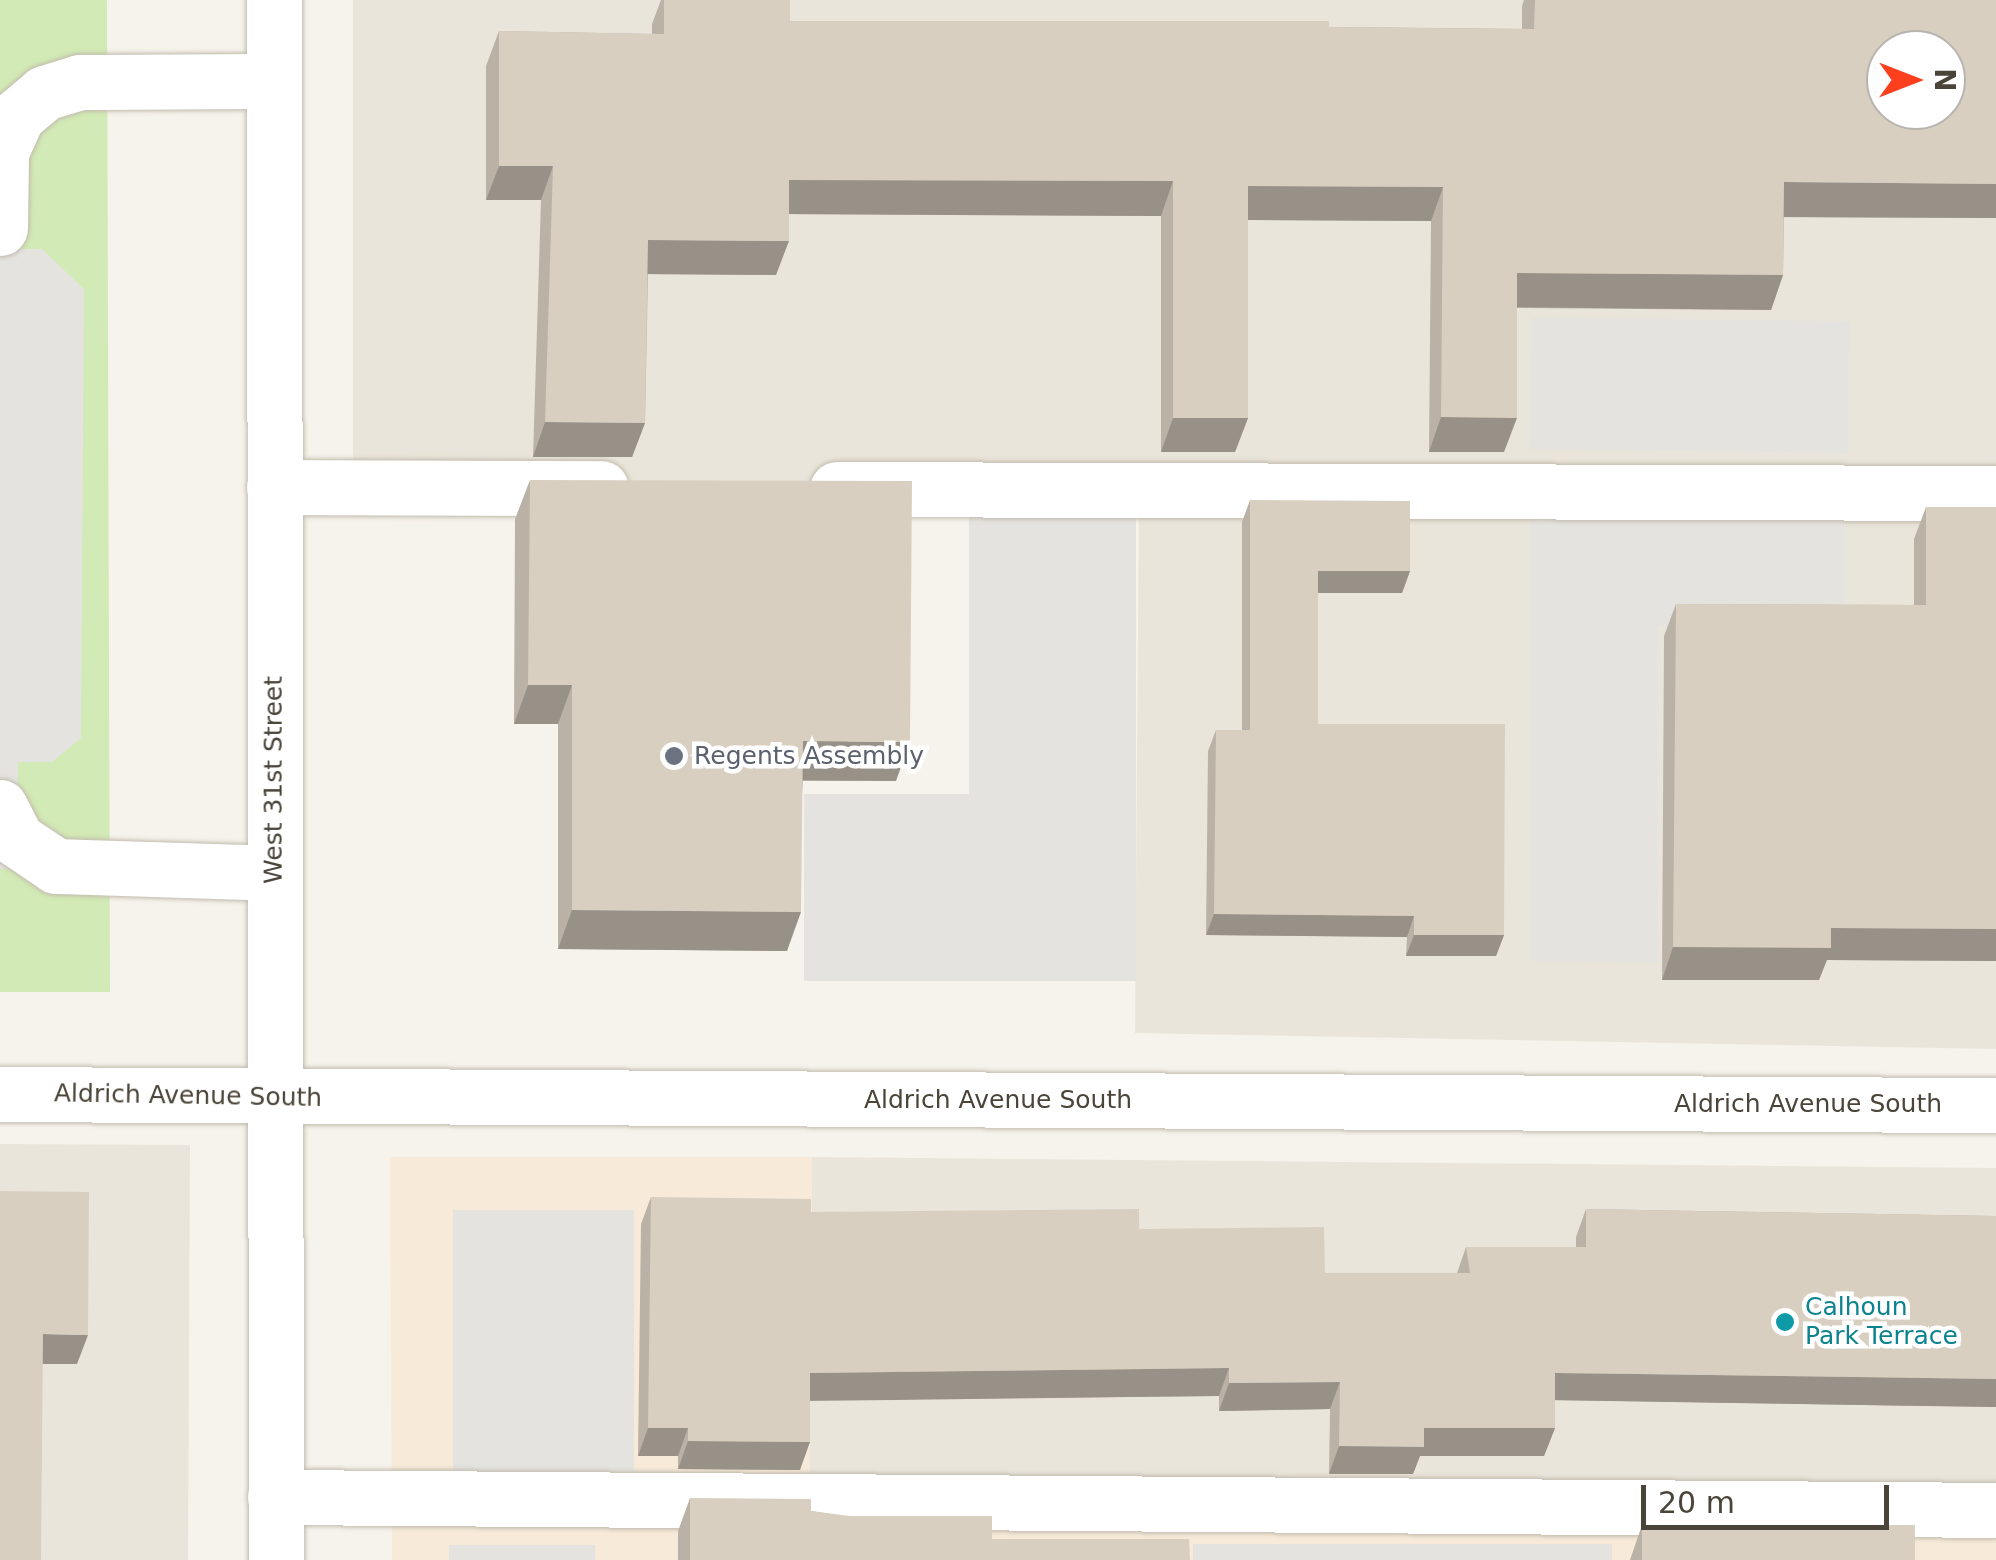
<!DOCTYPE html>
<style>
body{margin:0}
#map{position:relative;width:1996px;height:1560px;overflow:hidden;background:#f6f3ec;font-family:"DejaVu Sans",sans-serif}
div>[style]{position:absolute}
.residential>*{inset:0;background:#eae5da}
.commercial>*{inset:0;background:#f7ead8}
.green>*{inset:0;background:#d2eab5}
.parking>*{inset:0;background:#e5e3e0}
.roads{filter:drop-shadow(0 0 2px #c2bbae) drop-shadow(0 0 2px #c2bbae)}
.minor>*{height:55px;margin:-27.5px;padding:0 27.5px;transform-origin:27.5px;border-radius:27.5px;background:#fff}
.wall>*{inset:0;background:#bab2a6}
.shaded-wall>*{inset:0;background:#979187}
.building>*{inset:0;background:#d8cfc1}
.dots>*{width:28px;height:28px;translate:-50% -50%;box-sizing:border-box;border:5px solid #fff;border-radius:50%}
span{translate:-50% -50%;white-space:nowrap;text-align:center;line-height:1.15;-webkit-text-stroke:9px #fff;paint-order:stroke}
.worship-label{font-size:25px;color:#5b616d}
.left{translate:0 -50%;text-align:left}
.street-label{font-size:25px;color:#4b4439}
.culture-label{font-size:25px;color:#0d838f}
.north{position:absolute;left:1866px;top:30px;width:100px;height:100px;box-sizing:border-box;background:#fff;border:2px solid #b7b4b0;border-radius:50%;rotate:90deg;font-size:28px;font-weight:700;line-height:40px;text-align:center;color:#4b4439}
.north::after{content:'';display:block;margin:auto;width:35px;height:45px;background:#fc3f1d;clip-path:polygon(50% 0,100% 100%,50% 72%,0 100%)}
.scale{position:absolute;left:1641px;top:1485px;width:248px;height:45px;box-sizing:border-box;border:5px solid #4b4439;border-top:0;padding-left:12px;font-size:30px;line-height:35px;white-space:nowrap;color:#4b4439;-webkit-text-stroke:8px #fff;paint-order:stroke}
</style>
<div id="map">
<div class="residential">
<i style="clip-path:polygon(evenodd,353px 0,1996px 0,1996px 1049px,1135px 1033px,1139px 495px,353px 492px,353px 0,1886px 50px,1946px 50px,1946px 110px,1886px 110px,1886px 50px)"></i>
<i style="clip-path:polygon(0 1144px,190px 1145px,188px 1560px,0 1560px)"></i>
<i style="clip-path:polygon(812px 1157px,1996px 1168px,1996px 1525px,809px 1513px)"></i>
</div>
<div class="commercial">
<i style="clip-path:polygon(390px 1157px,812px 1157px,809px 1513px,1996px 1525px,1996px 1560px,392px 1560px)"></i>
</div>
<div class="green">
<i style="clip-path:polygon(0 0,107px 0,110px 992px,0 992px)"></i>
</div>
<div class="parking">
<i style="clip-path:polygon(0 249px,42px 249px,84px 289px,81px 738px,52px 762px,18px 762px,17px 869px,0 869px)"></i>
<i style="clip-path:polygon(1532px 318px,1849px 321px,1848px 453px,1529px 449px)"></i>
<i style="clip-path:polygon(1531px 505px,1844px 506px,1844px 627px,1658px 626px,1658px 962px,1531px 961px)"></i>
<i style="clip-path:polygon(969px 508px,1136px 508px,1136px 981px,804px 981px,804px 794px,969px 794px)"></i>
<i style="clip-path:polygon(453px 1210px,634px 1210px,634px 1472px,453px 1472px)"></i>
<i style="clip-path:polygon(1193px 1544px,1612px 1544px,1612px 1560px,1193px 1560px)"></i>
<i style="clip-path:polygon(449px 1545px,595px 1545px,595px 1560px,449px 1560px)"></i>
</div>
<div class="roads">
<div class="minor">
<i style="left:274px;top:0;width:1560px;rotate:89.93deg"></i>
<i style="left:0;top:228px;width:76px;rotate:-89.2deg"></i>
<i style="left:1px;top:152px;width:39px;rotate:-66deg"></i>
<i style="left:17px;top:116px;width:35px;rotate:-40deg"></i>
<i style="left:44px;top:93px;width:38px;rotate:-17deg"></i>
<i style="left:80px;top:82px;width:194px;rotate:-0.3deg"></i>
<i style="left:274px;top:487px;width:327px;rotate:0.2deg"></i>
<i style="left:837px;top:489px;width:1159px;rotate:0.2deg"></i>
<i style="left:0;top:807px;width:36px;rotate:63deg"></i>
<i style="left:16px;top:839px;width:48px;rotate:34deg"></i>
<i style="left:56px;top:866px;width:218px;rotate:1.8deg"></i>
<i style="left:0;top:1094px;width:1996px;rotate:0.32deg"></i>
<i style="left:275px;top:1497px;width:1721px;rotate:0.43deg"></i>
</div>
</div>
<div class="wall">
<i style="clip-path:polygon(661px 0,790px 0,790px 21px,1522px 29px,1522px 6px,1524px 0,1996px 0,1996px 218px,1784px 217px,1783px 275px,1771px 310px,1517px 308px,1504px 452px,1429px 452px,1431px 221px,1248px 220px,1248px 418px,1235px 452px,1161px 452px,1161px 216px,789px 214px,776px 275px,648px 274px,645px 423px,632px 457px,533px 457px,541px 200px,486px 200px,486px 66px,499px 31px,652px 34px,652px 24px)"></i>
<i style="clip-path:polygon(530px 480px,896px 781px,803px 781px,787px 951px,558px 949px,558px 724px,514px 724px,515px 519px)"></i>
<i style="clip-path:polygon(1250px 500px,1410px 571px,1402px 593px,1318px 593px,1318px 724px,1504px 935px,1496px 956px,1406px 956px,1407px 937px,1206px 935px,1208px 751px,1216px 730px,1242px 730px,1242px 522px)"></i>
<i style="clip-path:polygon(1926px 507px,1996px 507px,1996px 961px,1826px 960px,1819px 980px,1662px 980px,1664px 636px,1676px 604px,1914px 605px,1914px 539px)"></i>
<i style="clip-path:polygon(651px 1197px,811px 1212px,1139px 1229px,1325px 1273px,1457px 1273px,1466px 1247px,1576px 1247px,1576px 1237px,1586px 1209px,1996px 1216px,1996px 1407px,1555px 1400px,1555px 1428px,1544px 1456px,1420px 1456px,1413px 1474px,1329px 1474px,1330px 1409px,1219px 1411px,1219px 1396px,810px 1400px,800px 1470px,678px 1469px,678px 1456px,638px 1456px,641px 1224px)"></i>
<i style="clip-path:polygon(690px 1498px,811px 1511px,992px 1539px,1190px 1560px,678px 1560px,678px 1531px)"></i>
<i style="clip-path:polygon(1642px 1525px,1915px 1560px,1630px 1560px)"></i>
</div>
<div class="shaded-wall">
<i style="clip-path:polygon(499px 166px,553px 166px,541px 200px,486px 200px)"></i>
<i style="clip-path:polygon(789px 180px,1173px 181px,1161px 216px,776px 214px)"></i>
<i style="clip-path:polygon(1784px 182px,1996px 184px,1996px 218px,1772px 217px)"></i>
<i style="clip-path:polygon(1248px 186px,1443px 187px,1431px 221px,1235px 220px)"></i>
<i style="clip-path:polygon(648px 240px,789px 241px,776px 275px,636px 274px)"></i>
<i style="clip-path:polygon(1517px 273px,1783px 275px,1771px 310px,1504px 307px)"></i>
<i style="clip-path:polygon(1441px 417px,1517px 418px,1504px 452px,1429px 452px)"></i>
<i style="clip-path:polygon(1173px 418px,1248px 418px,1235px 452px,1161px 452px)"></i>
<i style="clip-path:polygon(545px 422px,645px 423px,632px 457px,533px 457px)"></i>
<i style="clip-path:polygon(1318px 571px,1410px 571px,1402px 593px,1310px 593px)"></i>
<i style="clip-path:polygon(528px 685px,572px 685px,558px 724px,514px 724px)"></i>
<i style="clip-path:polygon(803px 741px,910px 742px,896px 781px,789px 780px)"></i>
<i style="clip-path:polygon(572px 910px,801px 912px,787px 951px,558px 949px)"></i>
<i style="clip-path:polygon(1214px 914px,1414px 916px,1407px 937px,1206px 935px)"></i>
<i style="clip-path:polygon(1831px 928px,1996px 929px,1996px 961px,1827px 960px,1819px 980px,1662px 980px,1673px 947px)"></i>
<i style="clip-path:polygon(1414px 935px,1504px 935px,1496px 956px,1406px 956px)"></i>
<i style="clip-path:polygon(43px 1334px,88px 1335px,77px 1364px,32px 1364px)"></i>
<i style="clip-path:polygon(1229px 1368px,1219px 1396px,800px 1401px,810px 1373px)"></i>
<i style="clip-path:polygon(1555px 1373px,1996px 1379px,1996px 1407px,1544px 1400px)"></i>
<i style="clip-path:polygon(1340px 1382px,1330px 1409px,1219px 1411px,1229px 1383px)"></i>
<i style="clip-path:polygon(648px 1428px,688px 1428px,678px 1456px,638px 1456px)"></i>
<i style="clip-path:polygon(1424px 1428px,1555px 1428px,1544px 1456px,1420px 1456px,1413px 1474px,1329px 1474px,1339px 1446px)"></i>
<i style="clip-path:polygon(688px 1441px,810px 1442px,800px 1470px,678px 1469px)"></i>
</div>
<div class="building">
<i style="clip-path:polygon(evenodd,664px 0,790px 0,790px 21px,1329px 21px,1329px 27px,1534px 29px,1535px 0,1996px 0,1996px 184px,1784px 182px,1783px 275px,1517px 273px,1517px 418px,1441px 417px,1443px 187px,1248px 186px,1248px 418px,1173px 418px,1173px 181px,789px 180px,789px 241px,648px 240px,645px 423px,545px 422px,553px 166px,499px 166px,499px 31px,664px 34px,664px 0,1886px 50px,1946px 50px,1946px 110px,1886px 110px,1886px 50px)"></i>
<i style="clip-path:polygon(530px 480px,912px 481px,910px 742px,803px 741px,801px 912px,572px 910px,572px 685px,528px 685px)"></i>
<i style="clip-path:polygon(1250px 500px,1410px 501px,1410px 571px,1318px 571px,1318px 724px,1505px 724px,1504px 935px,1414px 935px,1414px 916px,1214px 914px,1216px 730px,1250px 730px)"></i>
<i style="clip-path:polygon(1926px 507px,1996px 507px,1996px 929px,1831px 928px,1831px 948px,1673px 947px,1676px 604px,1926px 605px)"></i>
<i style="clip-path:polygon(0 1191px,89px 1192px,88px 1335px,43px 1334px,41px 1560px,0 1560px)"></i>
<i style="clip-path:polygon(651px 1197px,811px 1199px,811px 1212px,1139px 1209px,1139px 1229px,1324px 1227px,1325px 1273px,1470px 1273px,1466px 1247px,1586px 1247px,1586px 1209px,1996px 1216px,1996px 1379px,1555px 1373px,1555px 1428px,1424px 1428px,1424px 1447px,1339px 1446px,1340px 1382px,1229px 1383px,1229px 1368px,810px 1373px,810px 1442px,688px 1441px,688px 1428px,648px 1428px)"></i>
<i style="clip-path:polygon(690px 1498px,811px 1499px,811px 1511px,850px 1516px,992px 1516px,992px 1539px,1189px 1539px,1190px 1560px,690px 1560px)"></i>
<i style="clip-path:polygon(1642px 1525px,1915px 1525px,1915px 1560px,1642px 1560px)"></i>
</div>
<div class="dots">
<i style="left:674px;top:756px;background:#6b7280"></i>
<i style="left:1785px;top:1322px;background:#0f9aa8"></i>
</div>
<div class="worship-label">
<span class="left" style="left:694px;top:756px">Regents Assembly</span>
</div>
<div class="street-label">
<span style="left:274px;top:780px;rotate:-90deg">West 31st Street</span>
<span style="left:188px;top:1096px;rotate:1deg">Aldrich Avenue South</span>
<span style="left:998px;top:1100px">Aldrich Avenue South</span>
<span style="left:1808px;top:1104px">Aldrich Avenue South</span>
</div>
<div class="culture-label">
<span class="left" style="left:1805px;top:1322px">Calhoun<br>Park Terrace</span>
</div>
<div class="north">N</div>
<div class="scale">20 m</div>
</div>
